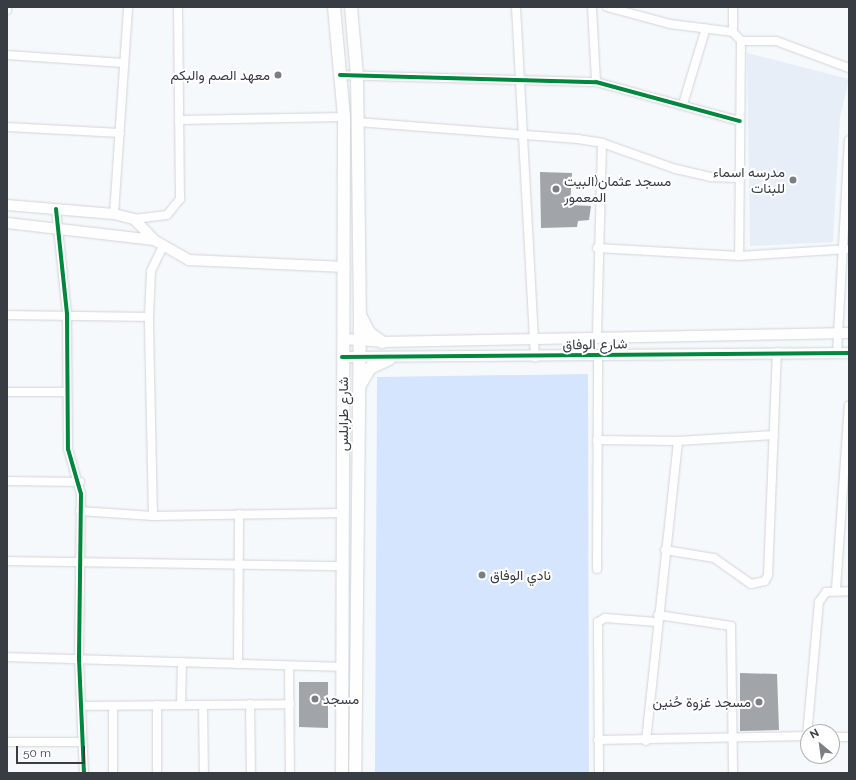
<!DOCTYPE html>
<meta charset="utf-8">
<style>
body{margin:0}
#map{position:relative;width:856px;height:780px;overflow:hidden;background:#f6f9fc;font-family:Raleway,Vazirmatn,sans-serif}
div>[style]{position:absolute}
.built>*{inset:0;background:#e7eef7}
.green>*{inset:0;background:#d4e5fd}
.building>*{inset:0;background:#a1a4a9}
.roads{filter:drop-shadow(0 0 1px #d1d4d9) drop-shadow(0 0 1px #d1d4d9)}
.minor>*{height:8px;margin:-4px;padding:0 4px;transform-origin:4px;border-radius:4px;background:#fefeff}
.tertiary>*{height:10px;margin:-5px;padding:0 5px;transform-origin:5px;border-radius:5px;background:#fefeff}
.secondary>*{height:12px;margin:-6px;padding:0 6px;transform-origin:6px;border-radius:6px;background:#fefeff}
.cycleway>*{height:4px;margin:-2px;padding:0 2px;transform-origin:2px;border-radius:2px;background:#00873e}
.dots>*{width:11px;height:11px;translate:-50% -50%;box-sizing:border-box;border:2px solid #fff;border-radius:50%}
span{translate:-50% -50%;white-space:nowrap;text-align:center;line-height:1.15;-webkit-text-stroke:4px #fff;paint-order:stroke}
.poi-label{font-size:14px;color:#383d44}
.right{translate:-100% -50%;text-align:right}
.left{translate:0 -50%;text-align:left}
.street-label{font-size:14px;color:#383d44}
.frame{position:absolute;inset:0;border:8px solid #383d44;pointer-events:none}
.north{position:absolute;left:800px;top:724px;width:40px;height:40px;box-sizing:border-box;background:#fff;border:1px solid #afb1b4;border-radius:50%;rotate:331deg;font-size:11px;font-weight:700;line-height:16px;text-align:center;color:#383d44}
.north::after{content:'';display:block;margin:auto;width:14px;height:18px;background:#7a7f84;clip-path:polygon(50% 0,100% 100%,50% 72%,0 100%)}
.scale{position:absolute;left:16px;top:746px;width:69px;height:18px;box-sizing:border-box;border:2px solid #383d44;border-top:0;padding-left:5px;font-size:12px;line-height:14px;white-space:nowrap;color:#383d44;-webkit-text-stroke:3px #fff;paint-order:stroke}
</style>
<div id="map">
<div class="built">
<i style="clip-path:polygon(747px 53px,849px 79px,840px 117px,833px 242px,750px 246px)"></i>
</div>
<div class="green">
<i style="clip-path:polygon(588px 374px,589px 773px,375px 773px,377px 377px)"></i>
</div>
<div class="building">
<i style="clip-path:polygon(540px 172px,572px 173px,570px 205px,591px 206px,589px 220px,578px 221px,577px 227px,541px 228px)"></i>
<i style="clip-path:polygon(740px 673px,777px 674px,779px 730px,740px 731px)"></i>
<i style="clip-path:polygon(299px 682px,328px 682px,328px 728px,299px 727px)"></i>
</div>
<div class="roads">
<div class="minor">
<i style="left:516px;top:7px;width:351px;rotate:86.9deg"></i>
<i style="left:592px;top:7px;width:75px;rotate:86.9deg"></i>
<i style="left:607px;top:7px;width:65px;rotate:15.1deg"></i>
<i style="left:670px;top:24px;width:64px;rotate:7.2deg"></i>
<i style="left:733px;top:7px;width:25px;rotate:90deg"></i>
<i style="left:733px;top:32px;width:12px;rotate:48deg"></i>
<i style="left:741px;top:41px;width:215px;rotate:90.5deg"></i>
<i style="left:7px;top:10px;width:3px;rotate:-90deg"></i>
<i style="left:741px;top:41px;width:35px"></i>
<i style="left:776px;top:41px;width:78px;rotate:20.3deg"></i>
<i style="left:7px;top:55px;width:116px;rotate:3.9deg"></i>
<i style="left:340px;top:75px;width:256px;rotate:1.6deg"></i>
<i style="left:596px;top:82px;width:149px;rotate:15.2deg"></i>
<i style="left:683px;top:104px;width:79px;rotate:-73.2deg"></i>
<i style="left:179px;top:120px;width:165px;rotate:-1deg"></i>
<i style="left:357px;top:122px;width:222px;rotate:4.4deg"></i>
<i style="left:578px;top:139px;width:24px;rotate:9deg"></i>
<i style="left:602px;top:143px;width:78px;rotate:19.4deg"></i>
<i style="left:676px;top:169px;width:35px;rotate:13deg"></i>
<i style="left:710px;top:177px;width:28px;rotate:2deg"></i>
<i style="left:7px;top:127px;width:113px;rotate:3deg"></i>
<i style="left:56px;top:209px;width:106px;rotate:84deg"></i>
<i style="left:67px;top:314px;width:135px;rotate:89.6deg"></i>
<i style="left:68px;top:449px;width:47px;rotate:73.9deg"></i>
<i style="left:81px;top:494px;width:165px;rotate:90.7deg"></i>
<i style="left:79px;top:659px;width:114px;rotate:87.5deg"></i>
<i style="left:114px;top:214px;width:207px;rotate:-86.1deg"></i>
<i style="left:134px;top:219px;width:33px;rotate:-7deg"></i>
<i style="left:167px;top:215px;width:21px;rotate:-51deg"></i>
<i style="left:180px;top:199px;width:192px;rotate:-90.6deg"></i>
<i style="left:597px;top:248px;width:142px;rotate:3.2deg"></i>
<i style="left:739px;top:256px;width:110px;rotate:-3.6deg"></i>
<i style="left:7px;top:315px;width:142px;rotate:0.8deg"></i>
<i style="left:597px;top:335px;width:192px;rotate:-88.5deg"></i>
<i style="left:837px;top:353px;width:213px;rotate:-86.8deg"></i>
<i style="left:7px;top:392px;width:60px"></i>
<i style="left:597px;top:440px;width:81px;rotate:0.7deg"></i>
<i style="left:678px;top:441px;width:96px;rotate:-3.6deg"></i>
<i style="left:7px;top:481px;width:73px;rotate:0.8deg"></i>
<i style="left:80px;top:511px;width:73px;rotate:3.9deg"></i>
<i style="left:153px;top:516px;width:190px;rotate:-0.9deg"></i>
<i style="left:153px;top:516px;width:199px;rotate:-91.2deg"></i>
<i style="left:149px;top:317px;width:46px;rotate:-87.5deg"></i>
<i style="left:151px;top:271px;width:28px;rotate:-64deg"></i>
<i style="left:665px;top:550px;width:50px;rotate:9.3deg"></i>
<i style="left:714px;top:558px;width:45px;rotate:35.1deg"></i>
<i style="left:751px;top:584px;width:14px;rotate:-12deg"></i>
<i style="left:765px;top:581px;width:7px;rotate:-63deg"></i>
<i style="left:768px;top:575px;width:223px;rotate:-87.7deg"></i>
<i style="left:7px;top:561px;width:336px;rotate:0.9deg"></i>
<i style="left:597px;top:569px;width:214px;rotate:-89.7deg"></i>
<i style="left:836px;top:589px;width:184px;rotate:-86deg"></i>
<i style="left:658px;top:615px;width:74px;rotate:8.6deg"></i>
<i style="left:731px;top:626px;width:147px;rotate:89.2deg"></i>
<i style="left:7px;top:657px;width:335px;rotate:1.7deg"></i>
<i style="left:238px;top:664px;width:150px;rotate:-89.6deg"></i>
<i style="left:289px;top:666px;width:107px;rotate:89.5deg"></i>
<i style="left:181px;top:704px;width:42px;rotate:-88.6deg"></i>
<i style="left:250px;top:704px;width:69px;rotate:89.2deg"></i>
<i style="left:157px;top:705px;width:68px;rotate:90deg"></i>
<i style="left:203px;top:705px;width:68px;rotate:89.2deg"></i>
<i style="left:81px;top:706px;width:209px;rotate:-0.5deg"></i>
<i style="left:807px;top:736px;width:135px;rotate:-84.9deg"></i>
<i style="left:819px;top:602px;width:12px;rotate:-55deg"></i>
<i style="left:826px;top:592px;width:23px;rotate:-2deg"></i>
<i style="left:832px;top:737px;width:17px"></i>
<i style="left:598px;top:740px;width:210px;rotate:-1.1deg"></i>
<i style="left:646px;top:741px;width:302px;rotate:-83.9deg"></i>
<i style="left:7px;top:742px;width:75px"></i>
<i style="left:113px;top:773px;width:67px;rotate:-90deg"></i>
<i style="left:599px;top:773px;width:151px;rotate:-90.4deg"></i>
<i style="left:598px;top:622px;width:8px;rotate:-30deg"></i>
<i style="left:605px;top:618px;width:52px;rotate:4.4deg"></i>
</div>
<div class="tertiary">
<i style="left:7px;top:205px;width:107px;rotate:4.8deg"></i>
<i style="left:114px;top:214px;width:21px;rotate:14deg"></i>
<i style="left:134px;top:219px;width:29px;rotate:46deg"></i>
<i style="left:154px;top:240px;width:40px;rotate:29.7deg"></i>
<i style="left:189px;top:260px;width:156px;rotate:2.6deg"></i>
<i style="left:7px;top:223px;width:148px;rotate:6.6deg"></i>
<i style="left:343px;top:339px;width:39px;rotate:4deg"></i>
<i style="left:382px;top:342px;width:467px;rotate:-1.1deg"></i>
<i style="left:342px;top:357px;width:507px;rotate:-0.45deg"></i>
</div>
<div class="secondary">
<i style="left:334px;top:7px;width:110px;rotate:84.8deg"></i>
<i style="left:344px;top:117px;width:656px;rotate:90.17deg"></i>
<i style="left:351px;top:7px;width:68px;rotate:85deg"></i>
<i style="left:357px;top:75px;width:237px;rotate:89.3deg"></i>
<i style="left:360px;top:312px;width:461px;rotate:90.6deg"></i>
<i style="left:361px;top:317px;width:18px;rotate:63deg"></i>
<i style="left:369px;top:333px;width:16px;rotate:35deg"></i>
<i style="left:360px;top:385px;width:20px;rotate:-60deg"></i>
<i style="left:370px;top:368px;width:21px;rotate:-25deg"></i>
</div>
</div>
<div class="cycleway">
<i style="left:340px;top:75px;width:256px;rotate:1.6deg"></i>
<i style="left:596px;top:82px;width:149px;rotate:15.2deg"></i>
<i style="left:56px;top:209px;width:106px;rotate:84deg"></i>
<i style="left:67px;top:314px;width:135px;rotate:89.6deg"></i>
<i style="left:68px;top:449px;width:47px;rotate:73.9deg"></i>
<i style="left:81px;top:494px;width:165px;rotate:90.7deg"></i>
<i style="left:79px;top:659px;width:114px;rotate:87.5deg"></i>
<i style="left:342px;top:357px;width:507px;rotate:-0.45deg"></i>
</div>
<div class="dots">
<i style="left:278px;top:75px;background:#7a7f84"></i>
<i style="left:793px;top:180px;background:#7a7f84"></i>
<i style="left:556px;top:189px;background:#7a7f84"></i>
<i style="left:482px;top:575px;background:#7a7f84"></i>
<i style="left:315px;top:699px;background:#7a7f84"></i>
<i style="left:759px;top:702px;background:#7a7f84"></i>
</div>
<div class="poi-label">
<span class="right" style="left:270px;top:75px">معهد الصم والبكم</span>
<span class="right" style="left:785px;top:180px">مدرسه اسماء<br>للبنات</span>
<span class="left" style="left:564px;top:189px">مسجد عثمان(البيت<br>المعمور</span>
<span class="left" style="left:490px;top:575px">نادي الوفاق</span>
<span class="left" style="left:323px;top:699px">مسجد</span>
<span class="right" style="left:751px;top:702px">مسجد غزوة حُنين</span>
</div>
<div class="street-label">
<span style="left:595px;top:344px;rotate:-1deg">شارع الوفاق</span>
<span style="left:343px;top:414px;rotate:-90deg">شارع طرابلس</span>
</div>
<div class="frame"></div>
<div class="north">N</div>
<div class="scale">50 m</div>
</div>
